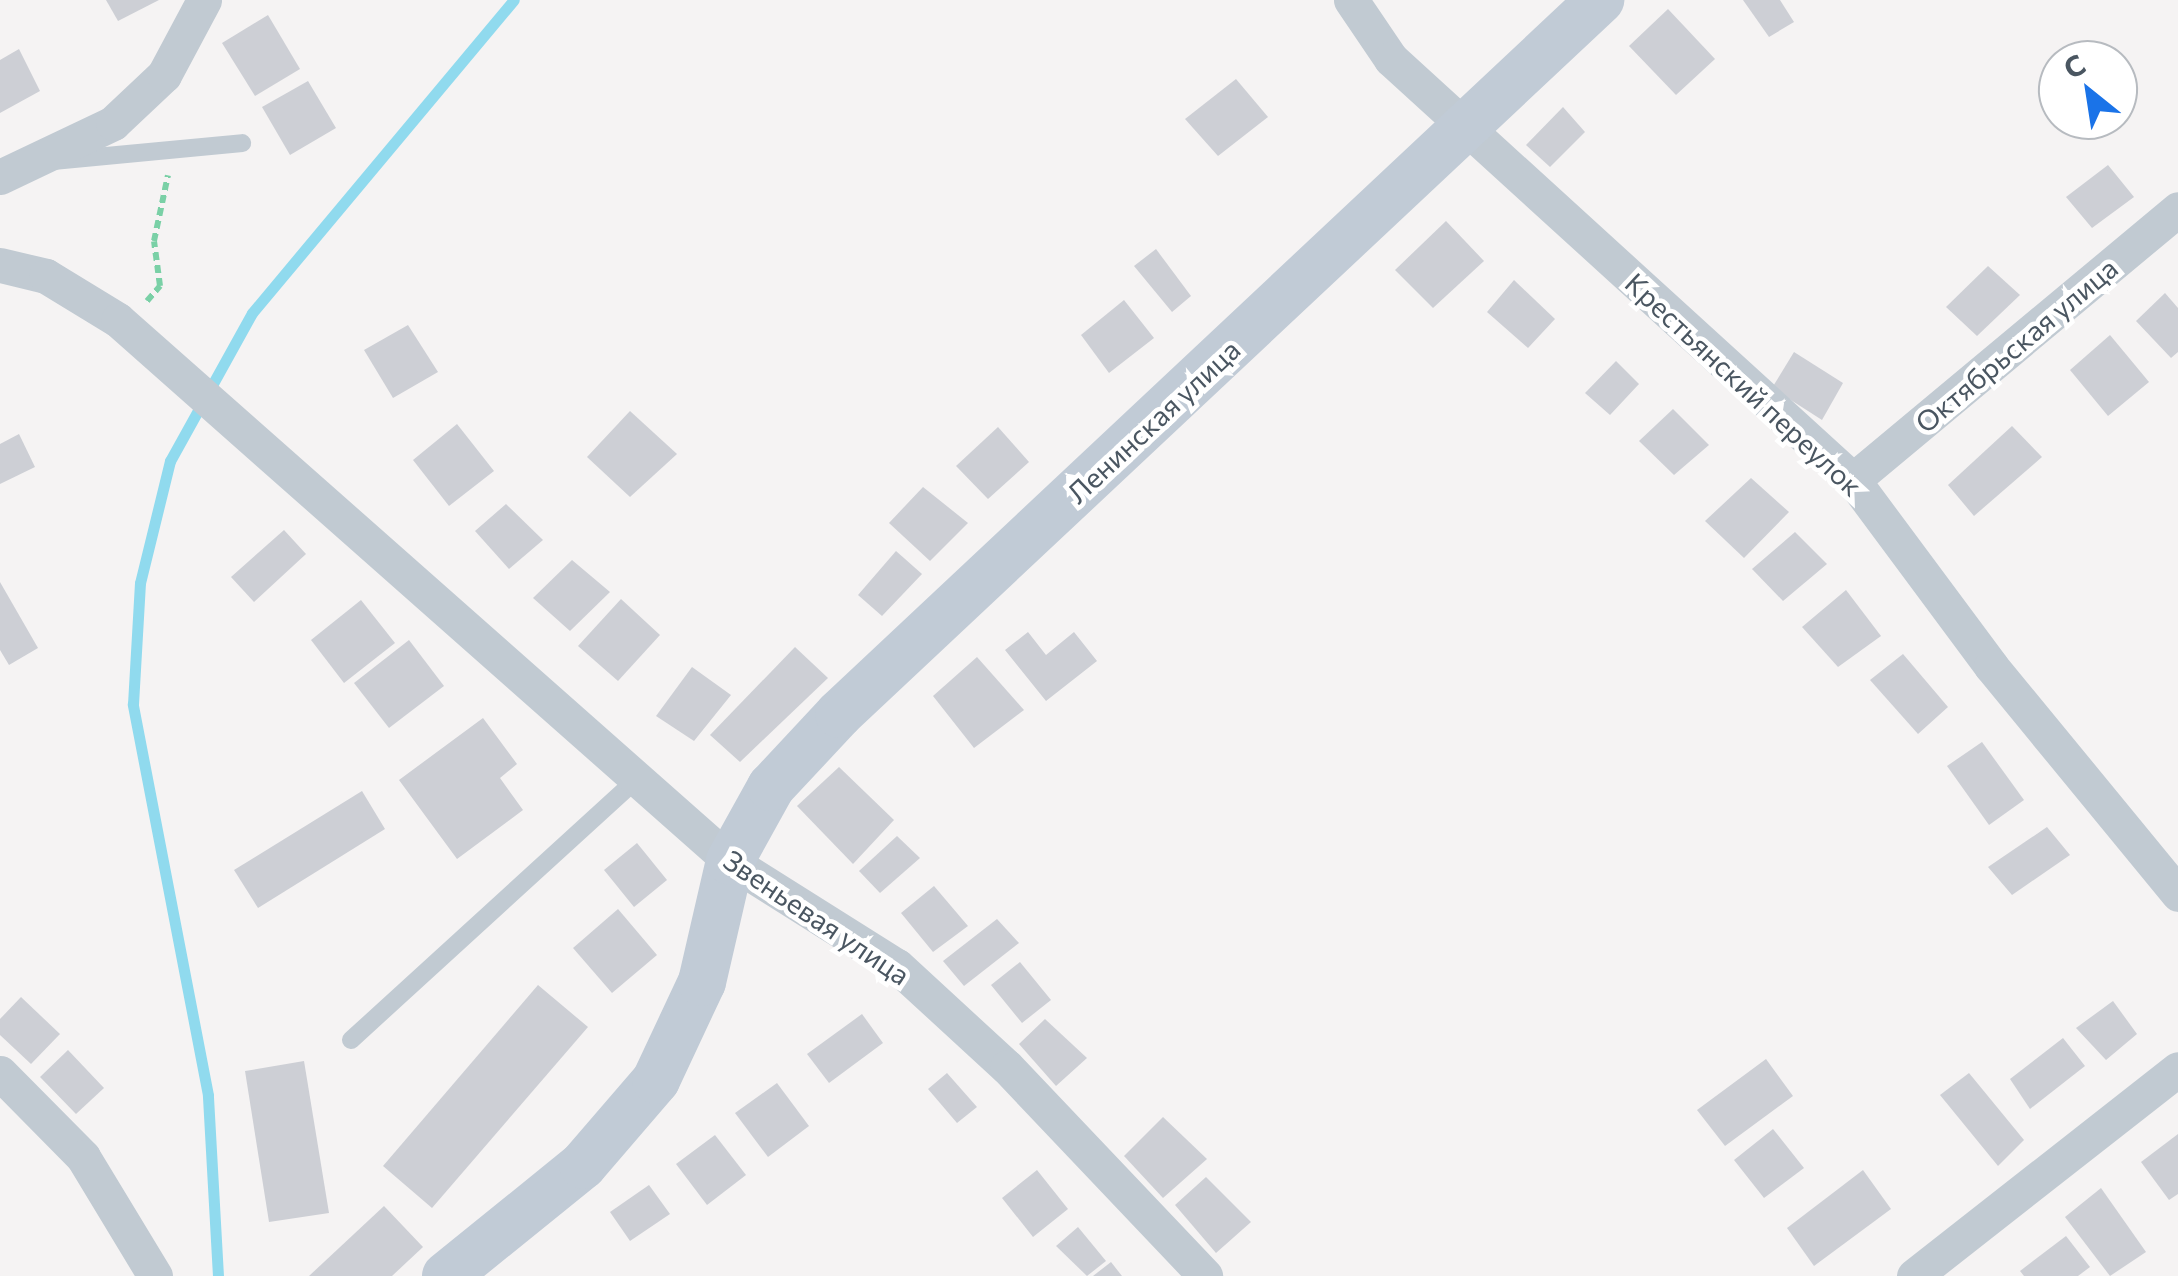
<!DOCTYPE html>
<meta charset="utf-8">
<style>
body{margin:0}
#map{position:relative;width:2178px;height:1276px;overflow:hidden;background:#f5f3f3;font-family:Commissioner,sans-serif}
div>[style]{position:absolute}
.stream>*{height:11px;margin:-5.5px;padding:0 5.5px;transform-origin:5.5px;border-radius:5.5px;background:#90daee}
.building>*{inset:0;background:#cdcfd5}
.path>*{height:6px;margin-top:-3px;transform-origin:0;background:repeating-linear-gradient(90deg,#7ad0a6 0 8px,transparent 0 13px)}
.lane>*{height:18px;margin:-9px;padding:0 9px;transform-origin:9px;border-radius:9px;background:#c1cad2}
.street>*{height:35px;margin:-17.5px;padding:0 17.5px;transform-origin:17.5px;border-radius:17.5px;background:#c1cad2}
.secondary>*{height:48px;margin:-24px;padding:0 24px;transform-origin:24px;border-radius:24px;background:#c1cbd6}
span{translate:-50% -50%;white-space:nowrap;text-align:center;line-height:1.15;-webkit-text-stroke:9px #fff;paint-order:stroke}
.street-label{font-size:28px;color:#4a5661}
.north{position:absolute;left:2038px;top:40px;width:100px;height:100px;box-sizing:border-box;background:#fff;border:2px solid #b7bbc0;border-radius:50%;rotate:330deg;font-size:28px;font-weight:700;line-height:40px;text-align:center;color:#4a5661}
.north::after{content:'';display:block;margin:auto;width:35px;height:45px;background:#1a73e8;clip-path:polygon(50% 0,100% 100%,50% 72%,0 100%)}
</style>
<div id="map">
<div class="stream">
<i style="left:218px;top:1276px;width:181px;rotate:-93.2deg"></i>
<i style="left:208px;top:1095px;width:398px;rotate:-100.9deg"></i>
<i style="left:133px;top:704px;width:121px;rotate:-86.7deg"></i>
<i style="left:140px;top:583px;width:126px;rotate:-76.2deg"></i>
<i style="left:170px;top:461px;width:169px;rotate:-61deg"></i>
<i style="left:252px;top:313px;width:408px;rotate:-50.1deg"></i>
</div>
<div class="building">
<i style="clip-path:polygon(106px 0,159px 0,118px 21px)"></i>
<i style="clip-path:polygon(1743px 0,1780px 0,1794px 22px,1769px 37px)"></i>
<i style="clip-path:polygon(1668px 9px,1715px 59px,1676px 95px,1629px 46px)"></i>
<i style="clip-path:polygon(268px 15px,300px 69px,255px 96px,222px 43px)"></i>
<i style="clip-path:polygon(19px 49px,40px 91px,0 113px,0 60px)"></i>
<i style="clip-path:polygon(1236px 79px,1268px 117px,1218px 156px,1185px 119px)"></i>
<i style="clip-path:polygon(308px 81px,336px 128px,290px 155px,262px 107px)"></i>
<i style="clip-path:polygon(1563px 107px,1585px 132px,1550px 167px,1526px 145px)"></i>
<i style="clip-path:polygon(2108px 165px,2134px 197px,2092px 228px,2066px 197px)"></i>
<i style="clip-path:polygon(1446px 221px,1484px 261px,1433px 308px,1395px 270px)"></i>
<i style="clip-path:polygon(1156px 249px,1191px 296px,1172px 312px,1134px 266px)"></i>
<i style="clip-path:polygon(1988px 266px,2020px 295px,1977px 336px,1946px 307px)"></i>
<i style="clip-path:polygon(1514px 280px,1555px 319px,1528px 348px,1487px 312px)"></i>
<i style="clip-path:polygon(2165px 293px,2178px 308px,2178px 352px,2171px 358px,2136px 321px)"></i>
<i style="clip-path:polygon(1124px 300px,1154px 338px,1109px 373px,1081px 335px)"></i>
<i style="clip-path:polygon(408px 325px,438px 372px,393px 398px,364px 350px)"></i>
<i style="clip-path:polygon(2110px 335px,2149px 382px,2108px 416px,2070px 370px)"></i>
<i style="clip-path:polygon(1794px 352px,1843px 383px,1822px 420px,1772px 388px)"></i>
<i style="clip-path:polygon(1616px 361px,1639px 384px,1610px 415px,1585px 393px)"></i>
<i style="clip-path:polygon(1673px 409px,1709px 445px,1674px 475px,1639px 441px)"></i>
<i style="clip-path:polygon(630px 411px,677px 454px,630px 497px,587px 457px)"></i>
<i style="clip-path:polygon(457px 424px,494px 471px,449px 506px,413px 460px)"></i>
<i style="clip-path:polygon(2012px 426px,2042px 457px,1974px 516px,1948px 485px)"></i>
<i style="clip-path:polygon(998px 427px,1029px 462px,988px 499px,956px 466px)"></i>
<i style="clip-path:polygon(19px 434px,35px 467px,0 484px,0 444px)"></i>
<i style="clip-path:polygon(1751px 478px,1789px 512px,1744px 558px,1705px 521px)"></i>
<i style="clip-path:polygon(923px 487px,968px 523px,930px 561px,889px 523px)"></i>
<i style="clip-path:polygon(506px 504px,543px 540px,509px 569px,475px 531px)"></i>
<i style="clip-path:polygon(284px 530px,306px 554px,254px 602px,231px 577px)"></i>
<i style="clip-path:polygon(1795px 532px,1827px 564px,1783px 601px,1752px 569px)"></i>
<i style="clip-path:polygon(896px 551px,922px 574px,882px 616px,858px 595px)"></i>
<i style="clip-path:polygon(572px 560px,610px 592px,570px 631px,533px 598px)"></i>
<i style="clip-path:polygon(0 582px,38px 648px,9px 665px,0 650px)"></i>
<i style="clip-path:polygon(1846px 590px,1881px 636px,1838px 667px,1802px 627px)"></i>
<i style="clip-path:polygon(621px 599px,660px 635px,618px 681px,578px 646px)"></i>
<i style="clip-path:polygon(361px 600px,395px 643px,344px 683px,311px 640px)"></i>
<i style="clip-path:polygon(1028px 632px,1046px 655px,1074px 632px,1097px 661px,1046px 701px,1005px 650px)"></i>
<i style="clip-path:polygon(409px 640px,444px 686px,389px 728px,354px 683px)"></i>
<i style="clip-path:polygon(795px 647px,828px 678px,740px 762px,710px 735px)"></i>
<i style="clip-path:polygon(1903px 654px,1948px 707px,1918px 734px,1870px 680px)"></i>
<i style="clip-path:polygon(977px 657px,1024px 710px,974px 748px,933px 696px)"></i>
<i style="clip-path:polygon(692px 667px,731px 695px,694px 741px,656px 716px)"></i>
<i style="clip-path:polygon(483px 718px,517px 764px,500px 778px,523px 810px,457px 859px,399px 780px)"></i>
<i style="clip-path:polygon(1982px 742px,2024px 800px,1989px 825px,1947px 766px)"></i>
<i style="clip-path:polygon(839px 767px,894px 820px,853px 864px,797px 806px)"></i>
<i style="clip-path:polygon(362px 791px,385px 829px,258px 908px,234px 870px)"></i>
<i style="clip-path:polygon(2047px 827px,2070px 855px,2012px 895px,1988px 867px)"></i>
<i style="clip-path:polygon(897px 836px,920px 858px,880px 893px,859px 871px)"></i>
<i style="clip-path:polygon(637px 843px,667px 880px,634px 907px,604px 870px)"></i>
<i style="clip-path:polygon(934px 886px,968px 926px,933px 952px,901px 913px)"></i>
<i style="clip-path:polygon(618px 909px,657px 955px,612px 993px,573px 948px)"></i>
<i style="clip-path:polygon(997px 919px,1019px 943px,964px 986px,943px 961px)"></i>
<i style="clip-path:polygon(1020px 962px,1051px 1000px,1022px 1023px,991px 985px)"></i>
<i style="clip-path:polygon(538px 985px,588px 1027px,432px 1208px,383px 1166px)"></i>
<i style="clip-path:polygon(21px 997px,60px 1034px,31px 1064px,0 1035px,0 1019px)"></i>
<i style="clip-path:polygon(2113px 1001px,2137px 1034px,2106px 1060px,2076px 1028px)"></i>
<i style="clip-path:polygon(862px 1014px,883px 1043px,829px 1083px,807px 1054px)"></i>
<i style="clip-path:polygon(1045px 1019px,1087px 1058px,1056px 1086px,1019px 1044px)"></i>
<i style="clip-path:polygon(2063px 1038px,2085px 1066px,2030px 1109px,2010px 1079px)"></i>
<i style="clip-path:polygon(68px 1050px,104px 1088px,76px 1114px,40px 1077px)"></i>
<i style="clip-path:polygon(1766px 1059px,1793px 1096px,1725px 1146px,1697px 1110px)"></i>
<i style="clip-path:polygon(304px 1061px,329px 1213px,269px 1222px,245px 1071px)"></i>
<i style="clip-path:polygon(947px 1073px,977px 1107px,957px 1123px,928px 1089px)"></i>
<i style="clip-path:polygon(1969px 1073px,2024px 1140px,1998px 1166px,1940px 1095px)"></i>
<i style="clip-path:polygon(777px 1083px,809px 1126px,768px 1157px,735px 1113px)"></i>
<i style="clip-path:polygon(1163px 1117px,1207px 1159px,1163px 1198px,1124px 1156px)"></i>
<i style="clip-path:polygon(1773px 1129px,1804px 1168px,1764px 1198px,1734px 1160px)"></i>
<i style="clip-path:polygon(2178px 1134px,2178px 1194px,2169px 1200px,2141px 1162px)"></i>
<i style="clip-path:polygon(715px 1135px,746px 1175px,707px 1205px,676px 1164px)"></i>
<i style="clip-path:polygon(1037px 1170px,1068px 1209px,1033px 1237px,1002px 1198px)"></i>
<i style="clip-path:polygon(1863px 1170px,1891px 1209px,1814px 1266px,1787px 1228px)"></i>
<i style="clip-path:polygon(1206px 1177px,1251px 1222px,1216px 1253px,1175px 1205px)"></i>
<i style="clip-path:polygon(649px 1185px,670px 1214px,630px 1241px,610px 1212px)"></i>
<i style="clip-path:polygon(2101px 1188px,2146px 1252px,2110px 1276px,2065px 1217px)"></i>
<i style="clip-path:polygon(384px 1206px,423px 1247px,392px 1276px,309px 1276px)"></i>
<i style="clip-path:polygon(1078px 1227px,1106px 1261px,1087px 1276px,1056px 1246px)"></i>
<i style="clip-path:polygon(2066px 1236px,2090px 1267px,2078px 1276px,2024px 1276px,2020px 1271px)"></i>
<i style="clip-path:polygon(1111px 1262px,1122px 1276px,1093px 1276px)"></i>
</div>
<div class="path">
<i style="left:147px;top:301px;width:20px;rotate:-49deg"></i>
<i style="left:160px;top:286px;width:45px;rotate:-97.6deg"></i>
<i style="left:154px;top:241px;width:67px;rotate:-78deg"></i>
</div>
<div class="lane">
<i style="left:53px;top:161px;width:190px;rotate:-5.4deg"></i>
<i style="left:351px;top:1040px;width:387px;rotate:-42.4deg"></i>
</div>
<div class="street">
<i style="left:1351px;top:0;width:71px;rotate:55.9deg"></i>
<i style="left:1391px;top:59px;width:625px;rotate:42.34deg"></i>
<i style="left:1853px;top:480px;width:232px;rotate:53.4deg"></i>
<i style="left:1991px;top:666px;width:295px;rotate:50.6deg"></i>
<i style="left:0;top:177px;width:125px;rotate:-25.5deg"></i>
<i style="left:113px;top:123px;width:70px;rotate:-43.3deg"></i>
<i style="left:164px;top:75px;width:85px;rotate:-61.9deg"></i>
<i style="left:0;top:265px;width:47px;rotate:13.4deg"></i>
<i style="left:46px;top:276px;width:84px;rotate:31.4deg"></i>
<i style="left:118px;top:320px;width:817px;rotate:41.48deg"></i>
<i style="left:730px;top:861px;width:197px;rotate:32.2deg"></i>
<i style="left:897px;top:966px;width:149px;rotate:42.6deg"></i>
<i style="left:1007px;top:1067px;width:288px;rotate:46.5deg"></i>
<i style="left:1853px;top:480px;width:423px;rotate:-39.8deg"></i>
<i style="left:0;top:1073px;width:118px;rotate:45.3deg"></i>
<i style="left:83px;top:1157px;width:139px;rotate:58.8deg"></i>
<i style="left:1914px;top:1276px;width:335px;rotate:-38.1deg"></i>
</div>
<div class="secondary">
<i style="left:446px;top:1276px;width:176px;rotate:-39deg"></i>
<i style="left:583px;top:1165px;width:112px;rotate:-49.3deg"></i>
<i style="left:656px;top:1080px;width:108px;rotate:-64.9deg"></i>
<i style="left:702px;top:982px;width:124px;rotate:-77deg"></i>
<i style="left:730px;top:861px;width:85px;rotate:-61deg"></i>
<i style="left:771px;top:787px;width:100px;rotate:-47deg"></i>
<i style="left:839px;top:714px;width:1044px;rotate:-43.17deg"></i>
</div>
<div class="street-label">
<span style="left:2016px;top:345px;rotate:-40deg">Октябрьская улица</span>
<span style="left:1744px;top:384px;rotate:43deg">Крестьянский переулок</span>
<span style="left:1153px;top:421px;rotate:-43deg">Ленинская улица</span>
<span style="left:817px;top:917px;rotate:34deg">Звеньевая улица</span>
</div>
<div class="north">С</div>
</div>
